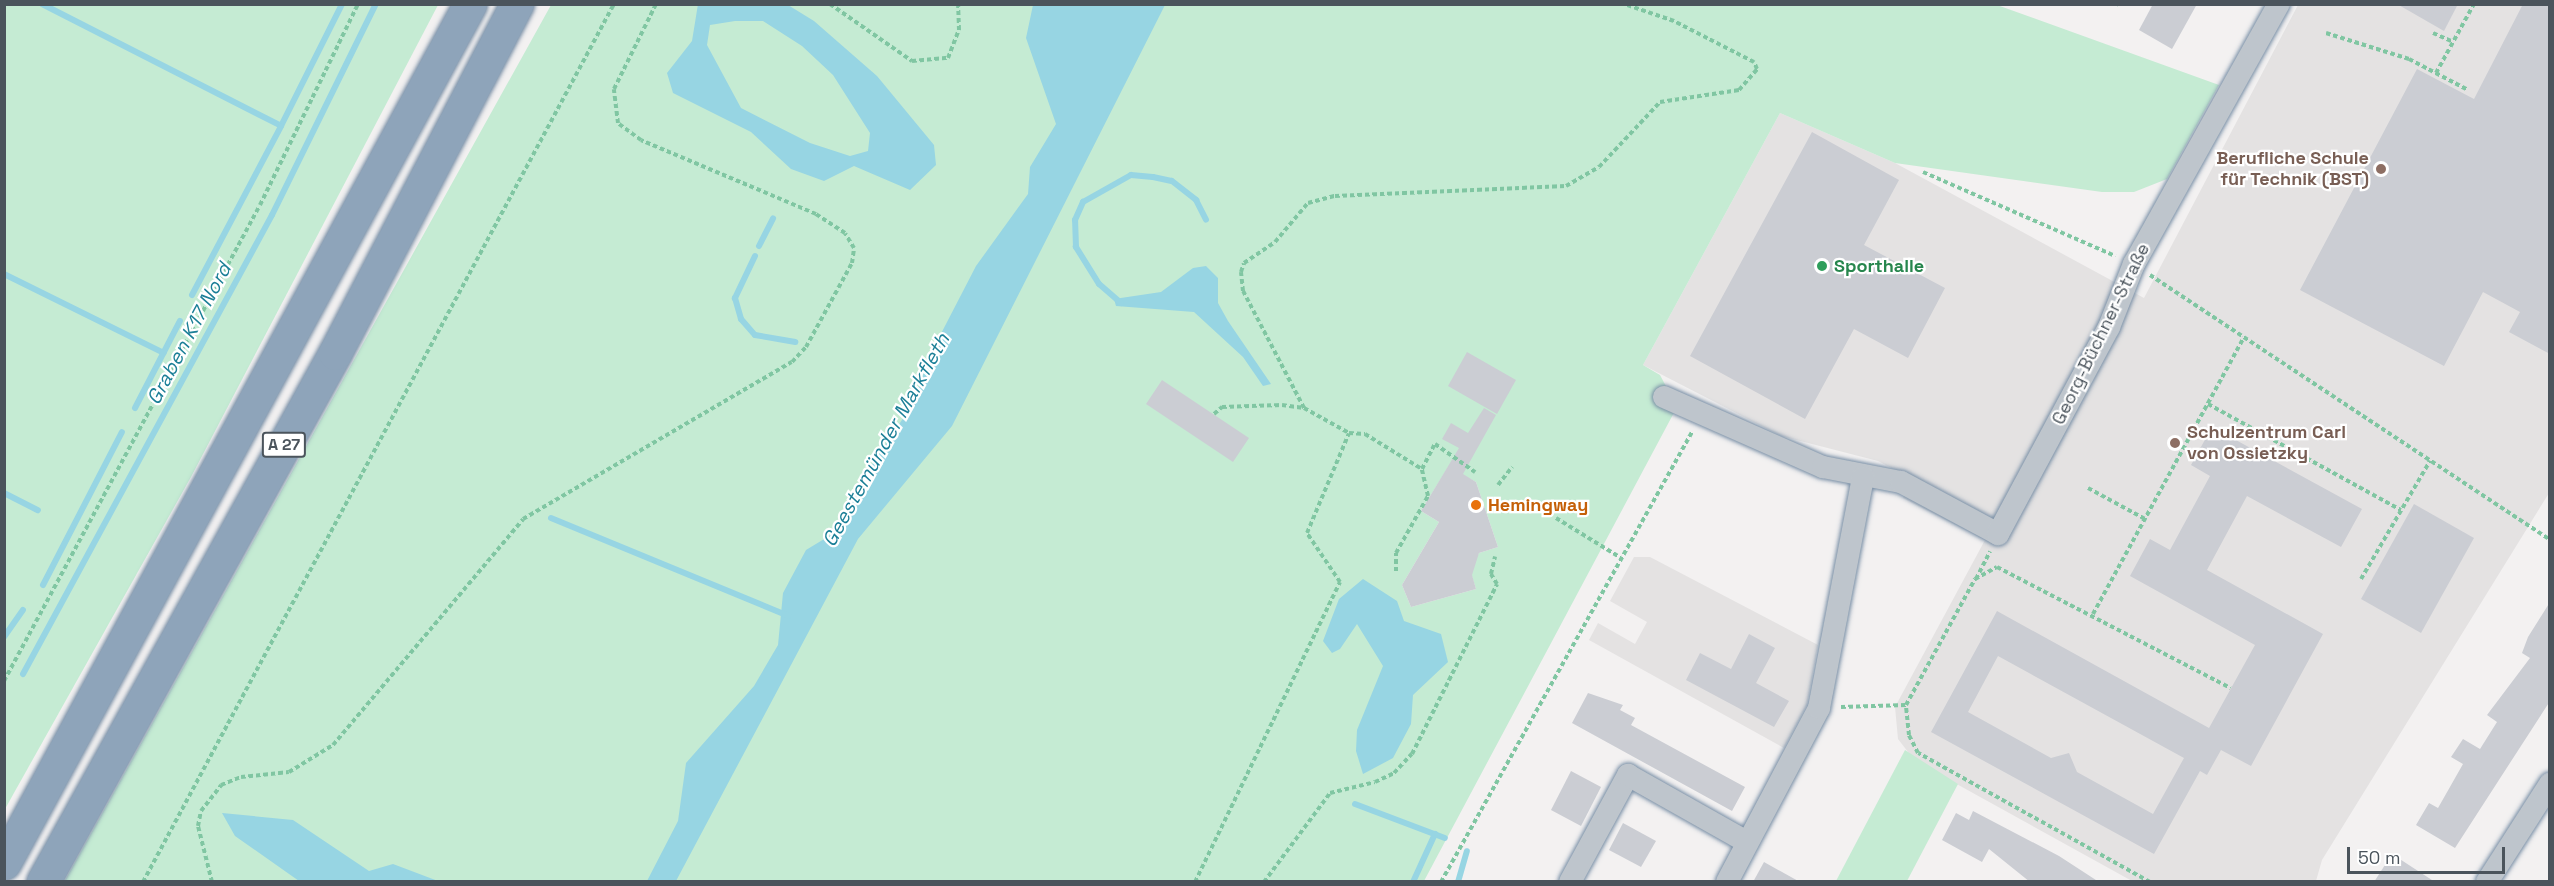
<!DOCTYPE html>
<meta charset="utf-8">
<style>
body{margin:0}
#map{position:relative;width:2554px;height:886px;overflow:hidden;background:#f3f1f1;font-family:"Space Grotesk",sans-serif}
div>[style]{position:absolute}
.education>*{inset:0;background:#e4e2e2}
.green>*{inset:0;background:#c5ebd3}
.water>*{inset:0;background:#97d5e3}
.stream>*{height:6px;margin:-3px;padding:0 3px;transform-origin:3px;border-radius:3px;background:#97d5e3}
.building>*{inset:0;background:#cbcdd3}
.path>*{height:4px;margin-top:-2px;transform-origin:0;background:repeating-linear-gradient(90deg,#80c6a2 0 4.5px,transparent 0 7.5px)}
.roads{filter:drop-shadow(0 0 2px #798fa6) drop-shadow(0 0 2px #798fa6)}
.minor>*{height:22px;margin:-11px;padding:0 11px;transform-origin:11px;border-radius:11px;background:#bec5cc}
.motorway>*{height:33px;margin:-16.5px;padding:0 16.5px;transform-origin:16.5px;border-radius:16.5px;background:#8ea4ba}
.dots>*{width:16px;height:16px;translate:-50% -50%;box-sizing:border-box;border:3px solid #fff;border-radius:50%}
span{translate:-50% -50%;white-space:nowrap;text-align:center;line-height:1.15;-webkit-text-stroke:4.5px #fff;paint-order:stroke}
.shield-label span{padding:2px 4px;background:#fff;border:2px solid;border-radius:4px;-webkit-text-stroke-width:0}
.shield-label{font-size:16px;color:#4b545c;font-weight:700}
.education-label{font-size:18px;color:#785e54;font-weight:700}
.right{translate:-100% -50%;text-align:right}
.left{translate:0 -50%;text-align:left}
.leisure-label{font-size:18px;color:#27864d;font-weight:700}
.street-label{font-size:18px;color:#4b545c}
.food-label{font-size:18px;color:#c56008;font-weight:700}
.water-label{font-size:20px;color:#1b7f97;font-style:italic}
.frame{position:absolute;inset:0;border:6px solid #4b545c;pointer-events:none}
.scale{position:absolute;left:2347px;top:847px;width:158px;height:27px;box-sizing:border-box;border:3px solid #4b545c;border-top:0;padding-left:8px;font-size:18px;line-height:21px;white-space:nowrap;color:#4b545c;-webkit-text-stroke:4px #fff;paint-order:stroke}
</style>
<div id="map">
<div class="education">
<i style="clip-path:polygon(2298px 5px,2549px 5px,2549px 493px,2322px 860px,2316px 881px,2132px 881px,1915px 761px,1898px 739px,1895px 707px,1985px 540px,1903px 498px,1912px 479px,1878px 461px,1781px 436px,1643px 365px,1780px 113px,1895px 163px,2144px 298px)"></i>
<i style="clip-path:polygon(1634px 557px,1650px 557px,1818px 645px,1807px 705px,1784px 748px,1589px 640px,1598px 623px,1635px 644px,1647px 622px,1610px 601px)"></i>
</div>
<div class="green">
<i style="clip-path:polygon(4px 5px,438px 5px,191px 477px,5px 809px)"></i>
<i style="clip-path:polygon(evenodd,551px 5px,1997px 5px,2219px 85px,2167px 179px,2134px 192px,2102px 192px,1895px 163px,1780px 113px,1643px 365px,1660px 375px,1677px 407px,1424px 881px,64px 882px,551px 5px,1448px 467px,1476px 482px,1498px 547px,1479px 553px,1470px 570px,1476px 589px,1411px 607px,1402px 585px,1439px 522px,1421px 511px,1448px 467px)"></i>
<i style="clip-path:polygon(1905px 750px,1958px 784px,1907px 881px,1836px 881px)"></i>
</div>
<div class="water">
<i style="clip-path:polygon(evenodd,698px 4px,788px 5px,814px 21px,877px 76px,934px 145px,936px 165px,910px 190px,854px 166px,824px 181px,791px 169px,751px 132px,673px 93px,667px 73px,692px 41px,698px 4px,735px 21px,763px 21px,802px 46px,833px 75px,870px 133px,868px 151px,850px 156px,810px 143px,741px 108px,707px 45px,710px 25px,735px 21px)"></i>
<i style="clip-path:polygon(1033px 5px,1165px 5px,952px 426px,858px 539px,676px 881px,647px 881px,678px 821px,686px 763px,754px 686px,778px 645px,783px 593px,806px 550px,839px 530px,853px 493px,912px 405px,931px 353px,976px 266px,1028px 194px,1030px 167px,1056px 124px,1026px 38px)"></i>
<i style="clip-path:polygon(1206px 266px,1218px 278px,1218px 303px,1228px 321px,1271px 384px,1263px 386px,1243px 357px,1194px 312px,1116px 306px,1114px 299px,1161px 292px,1193px 268px)"></i>
<i style="clip-path:polygon(1363px 579px,1397px 601px,1404px 621px,1441px 634px,1448px 662px,1413px 695px,1411px 724px,1393px 758px,1363px 774px,1356px 751px,1357px 730px,1383px 666px,1357px 624px,1340px 649px,1332px 653px,1323px 641px,1339px 599px)"></i>
<i style="clip-path:polygon(222px 813px,293px 820px,369px 871px,393px 864px,438px 881px,299px 881px,235px 836px)"></i>
</div>
<div class="stream">
<i style="left:42px;top:4px;width:268px;rotate:27deg"></i>
<i style="left:281px;top:126px;width:136px;rotate:-63.4deg"></i>
<i style="left:759px;top:246px;width:31px;rotate:-63deg"></i>
<i style="left:755px;top:256px;width:47px;rotate:115.5deg"></i>
<i style="left:735px;top:298px;width:22px;rotate:74deg"></i>
<i style="left:741px;top:319px;width:21px;rotate:49deg"></i>
<i style="left:755px;top:335px;width:41px;rotate:9.9deg"></i>
<i style="left:4px;top:274px;width:178px;rotate:26.3deg"></i>
<i style="left:192px;top:295px;width:191px;rotate:-62.2deg"></i>
<i style="left:1121px;top:303px;width:29px;rotate:-139deg"></i>
<i style="left:1099px;top:284px;width:44px;rotate:-121.9deg"></i>
<i style="left:1076px;top:247px;width:27px;rotate:-92deg"></i>
<i style="left:1075px;top:220px;width:20px;rotate:-66deg"></i>
<i style="left:1083px;top:202px;width:55px;rotate:-29.4deg"></i>
<i style="left:1131px;top:175px;width:22px;rotate:5deg"></i>
<i style="left:1153px;top:177px;width:19px;rotate:12deg"></i>
<i style="left:1172px;top:181px;width:31px;rotate:38deg"></i>
<i style="left:1196px;top:200px;width:22px;rotate:63deg"></i>
<i style="left:135px;top:408px;width:98px;rotate:-62.7deg"></i>
<i style="left:4px;top:493px;width:38px;rotate:27deg"></i>
<i style="left:551px;top:518px;width:257px;rotate:22.4deg"></i>
<i style="left:43px;top:585px;width:172px;rotate:-62.7deg"></i>
<i style="left:4px;top:637px;width:33px;rotate:-55deg"></i>
<i style="left:23px;top:674px;width:522px;rotate:-61.52deg"></i>
<i style="left:272px;top:215px;width:235px;rotate:-63.8deg"></i>
<i style="left:1355px;top:804px;width:96px;rotate:20.7deg"></i>
<i style="left:1413px;top:882px;width:53px;rotate:-65.4deg"></i>
<i style="left:1458px;top:882px;width:32px;rotate:-74deg"></i>
</div>
<div class="building">
<i style="clip-path:polygon(2153px 4px,2197px 4px,2172px 49px,2139px 30px)"></i>
<i style="clip-path:polygon(2397px 4px,2458px 4px,2444px 31px)"></i>
<i style="clip-path:polygon(2523px 4px,2550px 4px,2550px 354px,2509px 332px,2520px 312px,2483px 292px,2444px 366px,2300px 290px,2417px 69px,2474px 99px)"></i>
<i style="clip-path:polygon(1812px 132px,1899px 180px,1864px 245px,1945px 288px,1908px 358px,1854px 329px,1805px 419px,1690px 356px)"></i>
<i style="clip-path:polygon(1467px 352px,1516px 380px,1497px 414px,1448px 386px)"></i>
<i style="clip-path:polygon(1162px 380px,1249px 438px,1233px 462px,1146px 404px)"></i>
<i style="clip-path:polygon(1484px 408px,1496px 415px,1463px 474px,1476px 482px,1498px 547px,1479px 553px,1472px 575px,1476px 589px,1411px 607px,1402px 585px,1439px 522px,1421px 511px,1459px 448px,1442px 439px,1451px 423px,1468px 433px)"></i>
<i style="clip-path:polygon(evenodd,2212px 427px,2362px 509px,2341px 547px,2247px 496px,2207px 570px,2323px 634px,2251px 766px,2221px 750px,2207px 775px,2200px 771px,2154px 854px,1931px 732px,1997px 611px,2209px 728px,2255px 645px,2130px 576px,2150px 539px,2170px 550px,2210px 476px,2191px 465px,2212px 427px,1998px 656px,2184px 758px,2153px 814px,2077px 772px,2069px 753px,2051px 758px,1968px 712px,1998px 656px)"></i>
<i style="clip-path:polygon(2414px 504px,2474px 538px,2421px 633px,2361px 599px)"></i>
<i style="clip-path:polygon(2550px 602px,2550px 701px,2455px 848px,2416px 825px,2429px 803px,2438px 808px,2463px 764px,2451px 757px,2463px 739px,2480px 749px,2497px 722px,2487px 715px,2530px 658px,2522px 653px,2528px 637px)"></i>
<i style="clip-path:polygon(1749px 634px,1775px 648px,1756px 683px,1789px 701px,1774px 727px,1686px 680px,1700px 653px,1731px 669px)"></i>
<i style="clip-path:polygon(1588px 693px,1623px 705px,1620px 710px,1635px 718px,1631px 725px,1745px 787px,1732px 811px,1572px 723px)"></i>
<i style="clip-path:polygon(1571px 771px,1601px 787px,1581px 826px,1551px 810px)"></i>
<i style="clip-path:polygon(1973px 811px,2059px 856px,2099px 882px,2030px 882px,1989px 849px,1982px 862px,1942px 840px,1956px 813px,1969px 820px)"></i>
<i style="clip-path:polygon(1623px 823px,1656px 841px,1641px 867px,1609px 850px)"></i>
<i style="clip-path:polygon(2392px 854px,2435px 882px,2374px 882px)"></i>
<i style="clip-path:polygon(1764px 862px,1800px 882px,1753px 882px)"></i>
</div>
<div class="path">
<i style="left:830px;top:4px;width:100px;rotate:34.8deg"></i>
<i style="left:912px;top:61px;width:36px;rotate:-5deg"></i>
<i style="left:948px;top:58px;width:30px;rotate:-69deg"></i>
<i style="left:959px;top:30px;width:26px;rotate:-92deg"></i>
<i style="left:2116px;top:5px;width:1px;rotate:-45deg"></i>
<i style="left:2326px;top:33px;width:87px;rotate:17.4deg"></i>
<i style="left:2409px;top:59px;width:67px;rotate:27.7deg"></i>
<i style="left:2433px;top:33px;width:22px;rotate:24deg"></i>
<i style="left:2436px;top:73px;width:79px;rotate:-61.2deg"></i>
<i style="left:1923px;top:172px;width:210px;rotate:23.6deg"></i>
<i style="left:2150px;top:275px;width:480px;rotate:33.5deg"></i>
<i style="left:2208px;top:404px;width:220px;rotate:28.8deg"></i>
<i style="left:1304px;top:408px;width:132px;rotate:-117.5deg"></i>
<i style="left:1243px;top:291px;width:19px;rotate:-96deg"></i>
<i style="left:1241px;top:272px;width:9px;rotate:-72deg"></i>
<i style="left:1244px;top:263px;width:37px;rotate:-34deg"></i>
<i style="left:1275px;top:242px;width:51px;rotate:-49.8deg"></i>
<i style="left:1308px;top:203px;width:28px;rotate:-15deg"></i>
<i style="left:1335px;top:196px;width:231px;rotate:-2.5deg"></i>
<i style="left:1566px;top:186px;width:38px;rotate:-30deg"></i>
<i style="left:1599px;top:167px;width:89px;rotate:-46.8deg"></i>
<i style="left:1660px;top:102px;width:80px;rotate:-8.6deg"></i>
<i style="left:1739px;top:90px;width:28px;rotate:-49deg"></i>
<i style="left:1757px;top:69px;width:8px;rotate:-113deg"></i>
<i style="left:1754px;top:62px;width:90px;rotate:-152.9deg"></i>
<i style="left:1674px;top:21px;width:53px;rotate:-161.2deg"></i>
<i style="left:1214px;top:414px;width:11px;rotate:-41deg"></i>
<i style="left:1222px;top:407px;width:60px;rotate:-1.9deg"></i>
<i style="left:1282px;top:405px;width:22px;rotate:8deg"></i>
<i style="left:1304px;top:408px;width:51px;rotate:29.1deg"></i>
<i style="left:1498px;top:485px;width:23px;rotate:-52deg"></i>
<i style="left:2088px;top:488px;width:65px;rotate:28.5deg"></i>
<i style="left:1556px;top:518px;width:76px;rotate:31.6deg"></i>
<i style="left:1396px;top:571px;width:18px;rotate:-90deg"></i>
<i style="left:1396px;top:553px;width:65px;rotate:-60.7deg"></i>
<i style="left:1428px;top:496px;width:28px;rotate:-103deg"></i>
<i style="left:1422px;top:469px;width:28px;rotate:-63deg"></i>
<i style="left:1435px;top:444px;width:49px;rotate:35deg"></i>
<i style="left:1976px;top:579px;width:31px;rotate:-63deg"></i>
<i style="left:2361px;top:579px;width:137px;rotate:-59.7deg"></i>
<i style="left:2093px;top:614px;width:315px;rotate:-61.4deg"></i>
<i style="left:4px;top:681px;width:540px;rotate:-61.73deg"></i>
<i style="left:260px;top:205px;width:224px;rotate:-64deg"></i>
<i style="left:1841px;top:707px;width:65px;rotate:-1.8deg"></i>
<i style="left:143px;top:882px;width:996px;rotate:-61.79deg"></i>
<i style="left:212px;top:882px;width:58px;rotate:-104deg"></i>
<i style="left:198px;top:826px;width:15px;rotate:-79deg"></i>
<i style="left:201px;top:811px;width:33px;rotate:-52deg"></i>
<i style="left:221px;top:785px;width:22px;rotate:-22deg"></i>
<i style="left:241px;top:777px;width:48px;rotate:-5.9deg"></i>
<i style="left:289px;top:772px;width:52px;rotate:-31.5deg"></i>
<i style="left:333px;top:745px;width:295px;rotate:-49.9deg"></i>
<i style="left:523px;top:519px;width:311px;rotate:-30.3deg"></i>
<i style="left:792px;top:362px;width:21px;rotate:-47deg"></i>
<i style="left:806px;top:347px;width:96px;rotate:-61.3deg"></i>
<i style="left:852px;top:263px;width:15px;rotate:-82deg"></i>
<i style="left:854px;top:248px;width:17px;rotate:-121deg"></i>
<i style="left:845px;top:233px;width:35px;rotate:-147deg"></i>
<i style="left:816px;top:214px;width:190px;rotate:-157.1deg"></i>
<i style="left:641px;top:140px;width:29px;rotate:-144deg"></i>
<i style="left:618px;top:123px;width:34px;rotate:-97deg"></i>
<i style="left:614px;top:89px;width:95px;rotate:-63.7deg"></i>
<i style="left:1195px;top:882px;width:333px;rotate:-64.2deg"></i>
<i style="left:1340px;top:582px;width:59px;rotate:-124deg"></i>
<i style="left:1307px;top:533px;width:108px;rotate:-67.2deg"></i>
<i style="left:1349px;top:433px;width:16px;rotate:4deg"></i>
<i style="left:1365px;top:434px;width:67px;rotate:31.6deg"></i>
<i style="left:1264px;top:882px;width:111px;rotate:-53.4deg"></i>
<i style="left:1330px;top:793px;width:46px;rotate:-13.7deg"></i>
<i style="left:1375px;top:782px;width:21px;rotate:-25deg"></i>
<i style="left:1394px;top:773px;width:26px;rotate:-47deg"></i>
<i style="left:1412px;top:754px;width:190px;rotate:-63.4deg"></i>
<i style="left:1497px;top:584px;width:12px;rotate:-121deg"></i>
<i style="left:1491px;top:574px;width:18px;rotate:-77deg"></i>
<i style="left:1441px;top:882px;width:515px;rotate:-60.85deg"></i>
<i style="left:2150px;top:882px;width:265px;rotate:-150.9deg"></i>
<i style="left:1918px;top:753px;width:20px;rotate:-117deg"></i>
<i style="left:1909px;top:735px;width:30px;rotate:-96deg"></i>
<i style="left:1906px;top:705px;width:144px;rotate:-61.3deg"></i>
<i style="left:1975px;top:579px;width:25px;rotate:-29deg"></i>
<i style="left:1997px;top:567px;width:263px;rotate:27.4deg"></i>
</div>
<div class="roads">
<div class="minor">
<i style="left:1664px;top:397px;width:174px;rotate:23.8deg"></i>
<i style="left:1823px;top:467px;width:79px;rotate:10.9deg"></i>
<i style="left:1901px;top:482px;width:110px;rotate:28.2deg"></i>
<i style="left:1998px;top:534px;width:235px;rotate:-61.8deg"></i>
<i style="left:2109px;top:327px;width:68px;rotate:-68.4deg"></i>
<i style="left:2134px;top:264px;width:298px;rotate:-60.9deg"></i>
<i style="left:1570px;top:882px;width:122px;rotate:-61.5deg"></i>
<i style="left:1628px;top:775px;width:137px;rotate:29.4deg"></i>
<i style="left:1727px;top:882px;width:197px;rotate:-62.1deg"></i>
<i style="left:1819px;top:708px;width:235px;rotate:-79.2deg"></i>
<i style="left:2487px;top:882px;width:117px;rotate:-57.3deg"></i>
</div>
<div class="motorway">
<i style="left:4px;top:863px;width:977px;rotate:-61.52deg"></i>
<i style="left:43px;top:882px;width:604px;rotate:-61.1deg"></i>
<i style="left:335px;top:353px;width:394px;rotate:-62.5deg"></i>
</div>
</div>
<div class="dots">
<i style="left:2381px;top:169px;background:#8d6e63"></i>
<i style="left:1822px;top:266px;background:#2e9e5b"></i>
<i style="left:2175px;top:443px;background:#8d6e63"></i>
<i style="left:1476px;top:505px;background:#e8710a"></i>
</div>
<div class="shield-label">
<span style="left:284px;top:445px">A 27</span>
</div>
<div class="education-label">
<span class="right" style="left:2369px;top:169px">Berufliche Schule<br>für Technik (BST)</span>
<span class="left" style="left:2187px;top:443px">Schulzentrum Carl<br>von Ossietzky</span>
</div>
<div class="leisure-label">
<span class="left" style="left:1834px;top:266px">Sporthalle</span>
</div>
<div class="street-label">
<span style="left:2101px;top:334px;rotate:-64deg">Georg-Büchner-Straße</span>
</div>
<div class="food-label">
<span class="left" style="left:1488px;top:505px">Hemingway</span>
</div>
<div class="water-label">
<span style="left:189px;top:334px;rotate:-62deg">Graben K17 Nord</span>
<span style="left:886px;top:440px;rotate:-61deg">Geestemünder Markfleth</span>
</div>
<div class="frame"></div>
<div class="scale">50 m</div>
</div>
